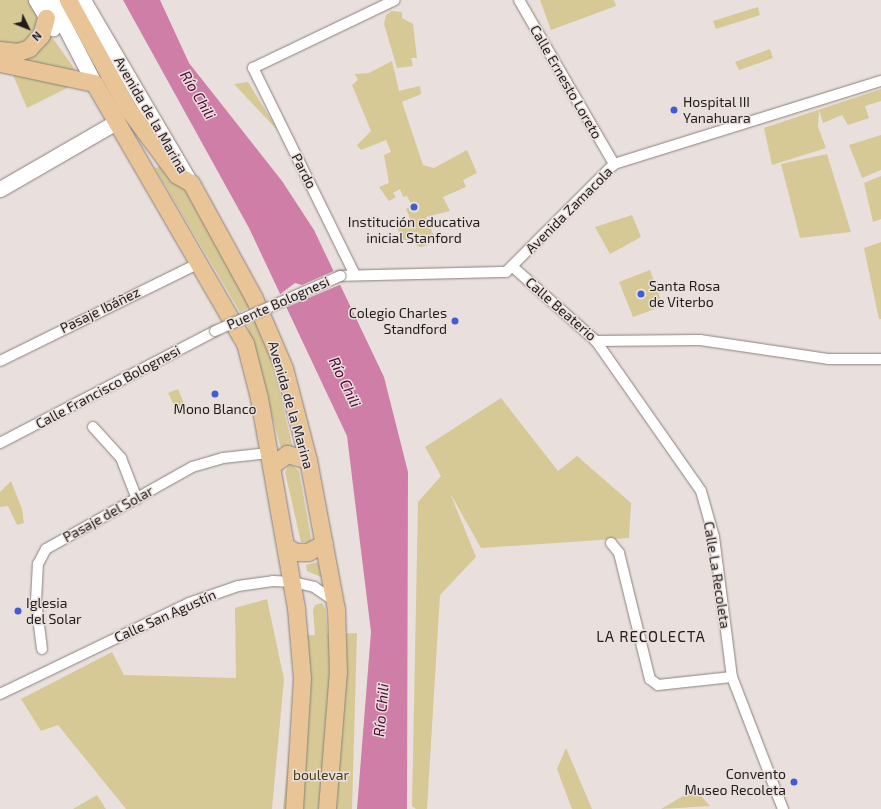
<!DOCTYPE html>
<meta charset="utf-8">
<style>
body{margin:0}
#map{position:relative;width:881px;height:809px;overflow:hidden;background:#e9dfdc;font-family:"Exo 2",sans-serif}
div>[style]{position:absolute}
.green>*{inset:0;background:#d6c995}
.water>*{inset:0;background:#ce7ea7}
.pier>*{inset:0;background:#e9dfdc}
.roads{filter:drop-shadow(0 0 1px #8a817d) drop-shadow(0 0 1px #8a817d)}
.street>*{height:10px;margin:-5px;padding:0 5px;transform-origin:5px;border-radius:5px;background:#fff}
.secondary>*{height:15px;margin:-7.5px;padding:0 7.5px;transform-origin:7.5px;border-radius:7.5px;background:#fff}
.primary>*{height:17px;margin:-8.5px;padding:0 8.5px;transform-origin:8.5px;border-radius:8.5px;background:#e9c496}
.bridges{filter:drop-shadow(0 0 1px #8a817d) drop-shadow(0 0 1px #8a817d)}
.street-bridge>*{height:10px;margin:-5px;padding:0 5px;transform-origin:5px;border-radius:5px;background:#fff}
.dots>*{width:11px;height:11px;translate:-50% -50%;box-sizing:border-box;border:2px solid #e9dfdc;border-radius:50%}
span{translate:-50% -50%;white-space:nowrap;text-align:center;line-height:1.15;-webkit-text-stroke:3px #e9dfdc;paint-order:stroke}
.street-label{font-size:14px;color:#211d1c}
.poi-label{font-size:14px;color:#211d1c}
.left{translate:0 -50%;text-align:left}
.right{translate:-100% -50%;text-align:right}
.park-label{font-size:14px;color:#443b15}
.water-label{font-size:15px;color:#4f0533;font-style:italic}
.neighbourhood-label{font-size:15px;color:#211d1c;letter-spacing:1px}
.north{position:absolute;left:8px;top:8px;width:40px;height:40px;-webkit-text-stroke:3px #e9dfdc;paint-order:stroke;rotate:133deg;font-size:11px;font-weight:700;line-height:16px;text-align:center;color:#211d1c}
.north::after{content:'';display:block;margin:auto;width:14px;height:18px;background:#211d1c;clip-path:polygon(50% 0,100% 100%,50% 72%,0 100%)}
</style>
<div id="map">
<div class="green">
<i style="clip-path:polygon(0 0,29px 0,39px 18px,39px 28px,19px 47px,0 43px)"></i>
<i style="clip-path:polygon(540px 0,614px 0,616px 6px,551px 30px)"></i>
<i style="clip-path:polygon(758px 7px,760px 15px,716px 29px,713px 21px)"></i>
<i style="clip-path:polygon(392px 11px,402px 12px,402px 18px,413px 24px,417px 58px,411px 58px,413px 66px,397px 68px,384px 24px,386px 15px)"></i>
<i style="clip-path:polygon(49px 33px,74px 68px,73px 71px,8px 58px,38px 52px)"></i>
<i style="clip-path:polygon(770px 49px,773px 58px,739px 70px,735px 62px)"></i>
<i style="clip-path:polygon(392px 61px,399px 91px,420px 86px,421px 94px,402px 102px,423px 165px,434px 168px,467px 150px,477px 173px,463px 180px,466px 187px,443px 197px,450px 211px,426px 217px,433px 234px,439px 235px,440px 239px,427px 241px,428px 245px,421px 247px,417px 246px,416px 240px,401px 240px,397px 226px,412px 223px,406px 209px,412px 206px,407px 196px,403px 197px,400px 189px,393px 193px,396px 197px,389px 201px,379px 187px,389px 183px,384px 155px,391px 152px,386px 140px,361px 150px,357px 145px,371px 131px,352px 85px,358px 80px,355px 74px,369px 73px)"></i>
<i style="clip-path:polygon(13px 75px,40px 80px,73px 85px,27px 108px)"></i>
<i style="clip-path:polygon(248px 82px,279px 132px,234px 84px)"></i>
<i style="clip-path:polygon(881px 89px,881px 101px,865px 106px,869px 118px,848px 125px,842px 115px,823px 123px,819px 110px,818px 127px,826px 148px,772px 165px,764px 128px)"></i>
<i style="clip-path:polygon(881px 135px,881px 170px,862px 178px,849px 145px)"></i>
<i style="clip-path:polygon(827px 154px,851px 232px,800px 238px,781px 164px)"></i>
<i style="clip-path:polygon(161px 166px,192px 197px,250px 307px,240px 312px,155px 168px)"></i>
<i style="clip-path:polygon(881px 176px,881px 219px,873px 222px,864px 183px)"></i>
<i style="clip-path:polygon(632px 215px,641px 237px,610px 254px,595px 227px)"></i>
<i style="clip-path:polygon(881px 242px,881px 319px,879px 319px,864px 248px)"></i>
<i style="clip-path:polygon(650px 270px,663px 306px,633px 317px,619px 282px)"></i>
<i style="clip-path:polygon(257px 320px,275px 371px,293px 449px,282px 449px,280px 445px,247px 325px)"></i>
<i style="clip-path:polygon(178px 389px,187px 411px,179px 415px,168px 393px)"></i>
<i style="clip-path:polygon(501px 398px,558px 471px,577px 456px,631px 503px,629px 538px,481px 548px,450px 493px,476px 557px,440px 595px,427px 809px,416px 809px,412px 806px,418px 502px,441px 476px,425px 447px)"></i>
<i style="clip-path:polygon(290px 463px,299px 471px,312px 543px,301px 542px,285px 472px)"></i>
<i style="clip-path:polygon(11px 481px,22px 509px,24px 523px,17px 525px,8px 506px,0 507px,0 492px)"></i>
<i style="clip-path:polygon(318px 562px,321px 577px,307px 571px,306px 565px)"></i>
<i style="clip-path:polygon(267px 599px,284px 679px,272px 809px,126px 809px,58px 725px,41px 731px,21px 699px,112px 652px,124px 675px,236px 678px,235px 608px)"></i>
<i style="clip-path:polygon(322px 603px,326px 610px,327px 634px,357px 633px,352px 809px,283px 809px,297px 677px,292px 636px,315px 635px,313px 610px,315px 605px)"></i>
<i style="clip-path:polygon(566px 748px,592px 809px,572px 809px,557px 769px)"></i>
<i style="clip-path:polygon(695px 789px,710px 806px,661px 809px)"></i>
<i style="clip-path:polygon(97px 795px,106px 809px,73px 809px)"></i>
</div>
<div class="water">
<i style="clip-path:polygon(123px 0,160px 0,189px 63px,282px 181px,314px 230px,384px 377px,408px 472px,407px 809px,357px 809px,371px 632px,347px 436px,249px 228px)"></i>
</div>
<div class="pier">
<i style="clip-path:polygon(336px 270px,342px 284px,285px 308px,279px 295px,295px 283px,302px 285px)"></i>
</div>
<div class="roads">
<div class="street">
<i style="left:519px;top:0;width:190px;rotate:59.9deg"></i>
<i style="left:513px;top:267px;width:111px;rotate:41.7deg"></i>
<i style="left:596px;top:341px;width:183px;rotate:55deg"></i>
<i style="left:701px;top:491px;width:48px;rotate:74.2deg"></i>
<i style="left:714px;top:537px;width:141px;rotate:82.7deg"></i>
<i style="left:732px;top:677px;width:142px;rotate:68.9deg"></i>
<i style="left:355px;top:275px;width:231px;rotate:-116.2deg"></i>
<i style="left:253px;top:68px;width:157px;rotate:-25.6deg"></i>
<i style="left:340px;top:276px;width:166px;rotate:-1.4deg"></i>
<i style="left:506px;top:272px;width:153px;rotate:-45deg"></i>
<i style="left:614px;top:164px;width:280px;rotate:-17.3deg"></i>
<i style="left:596px;top:341px;width:104px;rotate:-0.6deg"></i>
<i style="left:700px;top:340px;width:129px;rotate:8.4deg"></i>
<i style="left:828px;top:359px;width:53px"></i>
<i style="left:0;top:361px;width:224px;rotate:-26.2deg"></i>
<i style="left:93px;top:427px;width:42px;rotate:47.9deg"></i>
<i style="left:121px;top:458px;width:44px;rotate:68.7deg"></i>
<i style="left:0;top:443px;width:242px;rotate:-27.5deg"></i>
<i style="left:611px;top:543px;width:13px;rotate:51deg"></i>
<i style="left:619px;top:553px;width:130px;rotate:76.2deg"></i>
<i style="left:650px;top:679px;width:10px;rotate:37deg"></i>
<i style="left:658px;top:685px;width:74px;rotate:-6.2deg"></i>
<i style="left:42px;top:649px;width:48px;rotate:-97.1deg"></i>
<i style="left:36px;top:601px;width:37px;rotate:-87deg"></i>
<i style="left:38px;top:564px;width:17px;rotate:-62deg"></i>
<i style="left:46px;top:549px;width:167px;rotate:-29.3deg"></i>
<i style="left:192px;top:467px;width:32px;rotate:-16deg"></i>
<i style="left:223px;top:458px;width:46px;rotate:-6.2deg"></i>
<i style="left:0;top:694px;width:210px;rotate:-25.7deg"></i>
<i style="left:189px;top:603px;width:52px;rotate:-19.1deg"></i>
<i style="left:238px;top:586px;width:35px;rotate:-8deg"></i>
<i style="left:273px;top:581px;width:20px;rotate:3deg"></i>
<i style="left:293px;top:582px;width:22px;rotate:13deg"></i>
<i style="left:314px;top:587px;width:25px;rotate:34deg"></i>
</div>
<div class="secondary">
<i style="left:36px;top:0;width:33px;rotate:59deg"></i>
<i style="left:51px;top:0;width:93px;rotate:62.6deg"></i>
<i style="left:83px;top:0;width:210px;rotate:59.6deg"></i>
<i style="left:0;top:189px;width:134px;rotate:-30deg"></i>
</div>
<div class="primary">
<i style="left:68px;top:0;width:124px;rotate:61.2deg"></i>
<i style="left:128px;top:109px;width:82px;rotate:53.4deg"></i>
<i style="left:177px;top:175px;width:16px;rotate:30deg"></i>
<i style="left:191px;top:183px;width:131px;rotate:61.3deg"></i>
<i style="left:254px;top:298px;width:76px;rotate:66.8deg"></i>
<i style="left:284px;top:368px;width:95px;rotate:75.4deg"></i>
<i style="left:308px;top:460px;width:152px;rotate:79.4deg"></i>
<i style="left:336px;top:609px;width:62px;rotate:88.2deg"></i>
<i style="left:338px;top:671px;width:138px;rotate:94.6deg"></i>
<i style="left:0;top:50px;width:18px;rotate:6deg"></i>
<i style="left:18px;top:52px;width:12px;rotate:-20deg"></i>
<i style="left:29px;top:48px;width:18px;rotate:-47deg"></i>
<i style="left:41px;top:35px;width:18px;rotate:-74deg"></i>
<i style="left:0;top:63px;width:96px;rotate:12deg"></i>
<i style="left:94px;top:83px;width:301px;rotate:59.9deg"></i>
<i style="left:245px;top:343px;width:57px;rotate:75.7deg"></i>
<i style="left:259px;top:398px;width:213px;rotate:80deg"></i>
<i style="left:296px;top:608px;width:70px;rotate:85.1deg"></i>
<i style="left:302px;top:678px;width:131px;rotate:93.5deg"></i>
<i style="left:271px;top:466px;width:20px;rotate:-37deg"></i>
<i style="left:287px;top:454px;width:22px;rotate:16deg"></i>
<i style="left:287px;top:547px;width:9px;rotate:32deg"></i>
<i style="left:295px;top:552px;width:13px"></i>
<i style="left:308px;top:552px;width:18px;rotate:-29deg"></i>
</div>
</div>
<div class="bridges">
<div class="street-bridge">
<i style="left:215px;top:331px;width:137px;rotate:-23.7deg"></i>
</div>
</div>
<div class="dots">
<i style="left:674px;top:110px;background:#415dd0"></i>
<i style="left:414px;top:207px;background:#415dd0"></i>
<i style="left:641px;top:294px;background:#415dd0"></i>
<i style="left:455px;top:321px;background:#415dd0"></i>
<i style="left:215px;top:394px;background:#415dd0"></i>
<i style="left:18px;top:611px;background:#415dd0"></i>
<i style="left:794px;top:782px;background:#415dd0"></i>
</div>
<div class="street-label">
<span style="left:566px;top:82px;rotate:60deg">Calle Ernesto Loreto</span>
<span style="left:151px;top:115px;rotate:60deg">Avenida de la Marina</span>
<span style="left:304px;top:171px;rotate:63deg">Pardo</span>
<span style="left:569px;top:210px;rotate:-45deg">Avenida Zamacola</span>
<span style="left:278px;top:303px;rotate:-24deg">Puente Bolognesi</span>
<span style="left:561px;top:309px;rotate:41deg">Calle Beaterio</span>
<span style="left:100px;top:310px;rotate:-26deg">Pasaje Ibáñez</span>
<span style="left:108px;top:387px;rotate:-28deg">Calle Francisco Bolognesi</span>
<span style="left:291px;top:405px;rotate:74deg">Avenida de la Marina</span>
<span style="left:108px;top:514px;rotate:-29deg">Pasaje del Solar</span>
<span style="left:717px;top:575px;rotate:81deg">Calle La Recoleta</span>
<span style="left:165px;top:616px;rotate:-24deg">Calle San Agustín</span>
</div>
<div class="poi-label">
<span class="left" style="left:683px;top:110px">Hospital III<br>Yanahuara</span>
<span style="left:414px;top:230px">Institución educativa<br>inicial Stanford</span>
<span class="left" style="left:649px;top:294px">Santa Rosa<br>de Viterbo</span>
<span class="right" style="left:447px;top:321px">Colegio Charles<br>Standford</span>
<span style="left:215px;top:409px">Mono Blanco</span>
<span class="left" style="left:26px;top:611px">Iglesia<br>del Solar</span>
<span class="right" style="left:786px;top:782px">Convento<br>Museo Recoleta</span>
</div>
<div class="park-label">
<span style="left:321px;top:775px">boulevar</span>
</div>
<div class="water-label">
<span style="left:198px;top:95px;rotate:59deg">Río Chili</span>
<span style="left:345px;top:382px;rotate:64deg">Río Chili</span>
<span style="left:381px;top:710px;rotate:-85deg">Río Chili</span>
</div>
<div class="neighbourhood-label">
<span style="left:651px;top:637px">LA RECOLECTA</span>
</div>
<div class="north">N</div>
</div>
